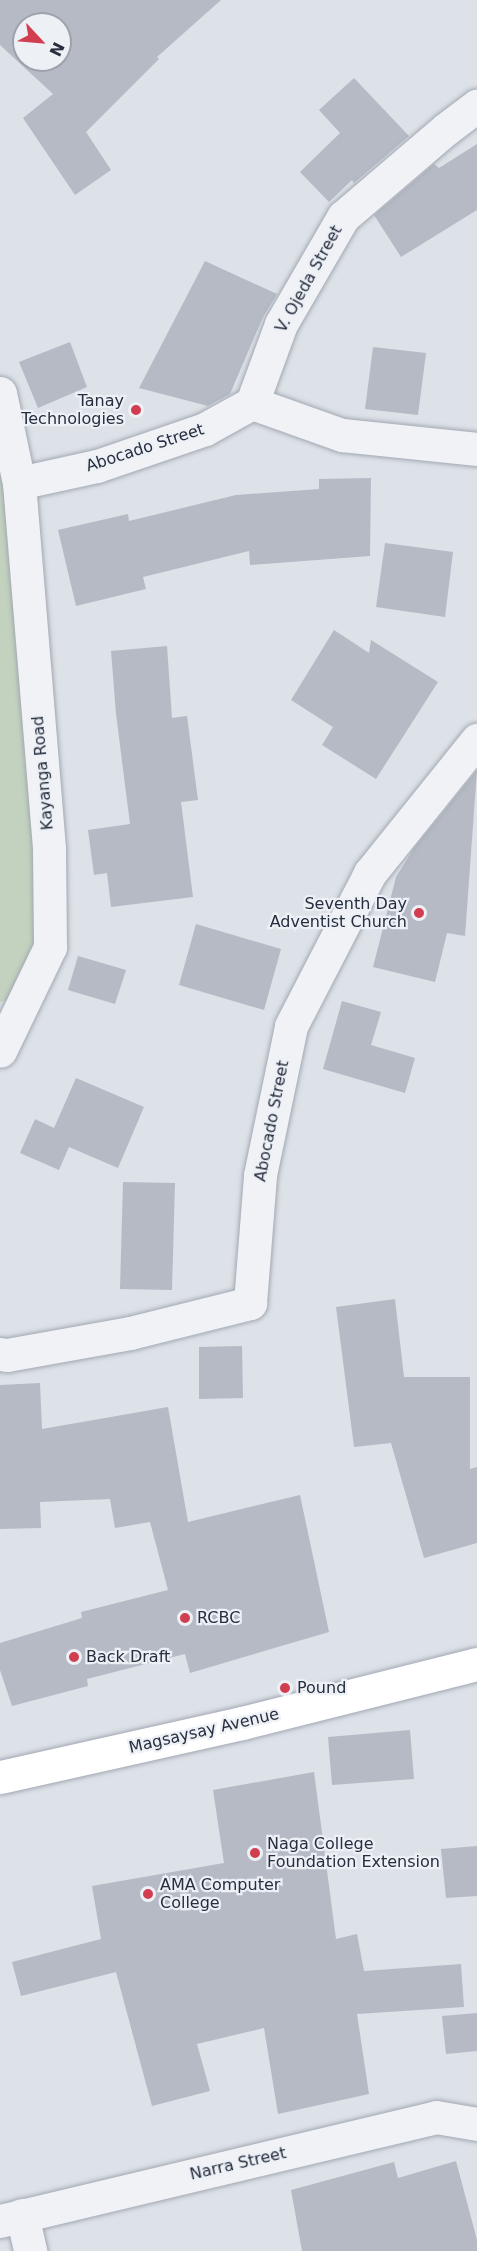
<!DOCTYPE html>
<style>
body{margin:0}
#map{position:relative;width:477px;height:2251px;overflow:hidden;background:#dde1e8;font-family:"DejaVu Sans",sans-serif}
div>[style]{position:absolute}
.green>*{inset:0;background:#c3d2be}
.building>*{inset:0;background:#b5bac5}
.roads{filter:drop-shadow(0 0 2px #a2a8b2) drop-shadow(0 0 2px #a2a8b2)}
.minor>*{height:33px;margin:-16.5px;padding:0 16.5px;transform-origin:16.5px;border-radius:16.5px;background:#f0f2f6}
.tertiary>*{height:33px;margin:-16.5px;padding:0 16.5px;transform-origin:16.5px;border-radius:16.5px;background:#f0f2f6}
.secondary>*{height:33px;margin:-16.5px;padding:0 16.5px;transform-origin:16.5px;border-radius:16.5px;background:#fff}
.dots>*{width:16px;height:16px;translate:-50% -50%;box-sizing:border-box;border:3px solid #edf0f5;border-radius:50%}
span{translate:-50% -50%;white-space:nowrap;text-align:center;line-height:1.15;-webkit-text-stroke:4.5px #edf0f5;paint-order:stroke}
.street-label{font-size:16px;color:#262e3f}
.poi-label{font-size:16px;color:#262e3f}
.right{translate:-100% -50%;text-align:right}
.left{translate:0 -50%;text-align:left}
.north{position:absolute;left:12px;top:12px;width:60px;height:60px;box-sizing:border-box;background:#edf0f5;border:2px solid #9da2ac;border-radius:50%;rotate:116deg;font-size:16px;font-weight:700;line-height:24px;text-align:center;color:#262e3f}
.north::after{content:'';display:block;margin:auto;width:21px;height:27px;background:#d13e4f;clip-path:polygon(50% 0,100% 100%,50% 72%,0 100%)}
</style>
<div id="map">
<div class="green">
<i style="clip-path:polygon(0 393px,50px 947px,28px 996px,0 1002px)"></i>
</div>
<div class="building">
<i style="clip-path:polygon(evenodd,0 0,221px 0,157px 57px,159px 59px,86px 132px,111px 170px,75px 195px,23px 118px,53px 94px,0 45px,0 0,24px 24px,60px 24px,60px 60px,24px 60px,24px 24px)"></i>
<i style="clip-path:polygon(354px 78px,409px 136px,354px 183px,352px 180px,329px 202px,300px 172px,340px 133px,319px 110px)"></i>
<i style="clip-path:polygon(477px 144px,477px 210px,401px 257px,374px 215px,434px 164px,439px 168px)"></i>
<i style="clip-path:polygon(205px 261px,277px 294px,263px 317px,230px 394px,208px 406px,139px 388px)"></i>
<i style="clip-path:polygon(70px 342px,87px 387px,38px 408px,19px 362px)"></i>
<i style="clip-path:polygon(373px 347px,426px 353px,418px 415px,365px 409px)"></i>
<i style="clip-path:polygon(371px 478px,370px 556px,250px 565px,249px 551px,143px 577px,146px 589px,76px 606px,58px 530px,128px 514px,129px 521px,236px 495px,319px 489px,319px 479px)"></i>
<i style="clip-path:polygon(385px 543px,453px 552px,445px 617px,376px 607px)"></i>
<i style="clip-path:polygon(334px 630px,369px 653px,371px 640px,438px 682px,376px 779px,322px 745px,333px 727px,291px 700px)"></i>
<i style="clip-path:polygon(167px 646px,172px 718px,187px 716px,198px 800px,181px 802px,193px 897px,111px 907px,107px 873px,94px 875px,88px 830px,130px 824px,116px 714px,111px 651px)"></i>
<i style="clip-path:polygon(477px 770px,465px 936px,447px 933px,435px 982px,373px 967px,396px 877px,414px 848px)"></i>
<i style="clip-path:polygon(196px 924px,281px 949px,264px 1010px,179px 985px)"></i>
<i style="clip-path:polygon(78px 956px,126px 970px,115px 1004px,68px 990px)"></i>
<i style="clip-path:polygon(342px 1001px,381px 1012px,371px 1045px,415px 1058px,405px 1093px,323px 1069px)"></i>
<i style="clip-path:polygon(76px 1078px,144px 1107px,118px 1168px,69px 1147px,59px 1170px,20px 1153px,35px 1119px,54px 1128px)"></i>
<i style="clip-path:polygon(123px 1182px,175px 1183px,172px 1290px,120px 1289px)"></i>
<i style="clip-path:polygon(395px 1299px,404px 1377px,470px 1377px,470px 1469px,477px 1467px,477px 1543px,424px 1558px,391px 1443px,354px 1447px,336px 1307px)"></i>
<i style="clip-path:polygon(242px 1346px,243px 1398px,199px 1399px,199px 1347px)"></i>
<i style="clip-path:polygon(40px 1383px,42px 1429px,168px 1407px,188px 1522px,300px 1495px,329px 1632px,190px 1673px,185px 1654px,87px 1679px,88px 1686px,12px 1706px,0 1670px,0 1643px,82px 1618px,81px 1612px,168px 1590px,150px 1522px,115px 1528px,110px 1499px,40px 1502px,41px 1528px,0 1529px,0 1385px)"></i>
<i style="clip-path:polygon(410px 1730px,414px 1779px,332px 1785px,328px 1737px)"></i>
<i style="clip-path:polygon(314px 1772px,336px 1939px,357px 1934px,364px 1971px,461px 1964px,464px 2007px,357px 2014px,369px 2094px,278px 2114px,264px 2028px,197px 2044px,210px 2091px,152px 2106px,116px 1972px,21px 1996px,12px 1962px,101px 1939px,92px 1886px,224px 1863px,213px 1790px)"></i>
<i style="clip-path:polygon(477px 1846px,477px 1896px,446px 1898px,441px 1849px)"></i>
<i style="clip-path:polygon(477px 2013px,477px 2051px,446px 2054px,442px 2016px)"></i>
<i style="clip-path:polygon(456px 2161px,477px 2240px,477px 2251px,302px 2251px,291px 2190px,394px 2162px,398px 2178px)"></i>
</div>
<div class="roads">
<div class="minor">
<i style="left:252px;top:403px;width:84px;rotate:-69.8deg"></i>
<i style="left:281px;top:324px;width:124px;rotate:-59.9deg"></i>
<i style="left:343px;top:217px;width:135px;rotate:-40.5deg"></i>
<i style="left:446px;top:129px;width:39px;rotate:-37deg"></i>
<i style="left:19px;top:483px;width:80px;rotate:-12.3deg"></i>
<i style="left:97px;top:466px;width:114px;rotate:-18.9deg"></i>
<i style="left:205px;top:429px;width:54px;rotate:-29deg"></i>
<i style="left:252px;top:403px;width:96px;rotate:19.6deg"></i>
<i style="left:342px;top:435px;width:136px;rotate:5.9deg"></i>
<i style="left:0;top:1354px;width:7px;rotate:8deg"></i>
<i style="left:7px;top:1355px;width:125px;rotate:-10.1deg"></i>
<i style="left:130px;top:1333px;width:124px;rotate:-14deg"></i>
<i style="left:250px;top:1303px;width:128px;rotate:-85.5deg"></i>
<i style="left:260px;top:1175px;width:152px;rotate:-78.2deg"></i>
<i style="left:291px;top:1026px;width:172px;rotate:-62.7deg"></i>
<i style="left:370px;top:873px;width:171px;rotate:-51.2deg"></i>
<i style="left:22px;top:2215px;width:37px;rotate:77deg"></i>
<i style="left:0;top:2221px;width:448px;rotate:-13.4deg"></i>
<i style="left:436px;top:2117px;width:42px;rotate:9.7deg"></i>
</div>
<div class="tertiary">
<i style="left:0;top:393px;width:92px;rotate:78.1deg"></i>
<i style="left:19px;top:483px;width:367px;rotate:85.3deg"></i>
<i style="left:49px;top:849px;width:98px;rotate:89.4deg"></i>
<i style="left:50px;top:947px;width:115px;rotate:115.7deg"></i>
</div>
<div class="secondary">
<i style="left:0;top:1777px;width:248px;rotate:-12.6deg"></i>
<i style="left:242px;top:1723px;width:242px;rotate:-14.1deg"></i>
</div>
</div>
<div class="dots">
<i style="left:136px;top:410px;background:#d13e4f"></i>
<i style="left:419px;top:913px;background:#d13e4f"></i>
<i style="left:185px;top:1618px;background:#d13e4f"></i>
<i style="left:74px;top:1657px;background:#d13e4f"></i>
<i style="left:285px;top:1688px;background:#d13e4f"></i>
<i style="left:255px;top:1853px;background:#d13e4f"></i>
<i style="left:148px;top:1894px;background:#d13e4f"></i>
</div>
<div class="street-label">
<span style="left:309px;top:279px;rotate:-61deg">V. Ojeda Street</span>
<span style="left:145px;top:448px;rotate:-18deg">Abocado Street</span>
<span style="left:43px;top:773px;rotate:-95deg">Kayanga Road</span>
<span style="left:272px;top:1121px;rotate:-79deg">Abocado Street</span>
<span style="left:204px;top:1731px;rotate:-13deg">Magsaysay Avenue</span>
<span style="left:238px;top:2164px;rotate:-13deg">Narra Street</span>
</div>
<div class="poi-label">
<span class="right" style="left:124px;top:410px">Tanay<br>Technologies</span>
<span class="right" style="left:407px;top:913px">Seventh Day<br>Adventist Church</span>
<span class="left" style="left:197px;top:1618px">RCBC</span>
<span class="left" style="left:86px;top:1657px">Back Draft</span>
<span class="left" style="left:297px;top:1688px">Pound</span>
<span class="left" style="left:267px;top:1853px">Naga College<br>Foundation Extension</span>
<span class="left" style="left:160px;top:1894px">AMA Computer<br>College</span>
</div>
<div class="north">N</div>
</div>
